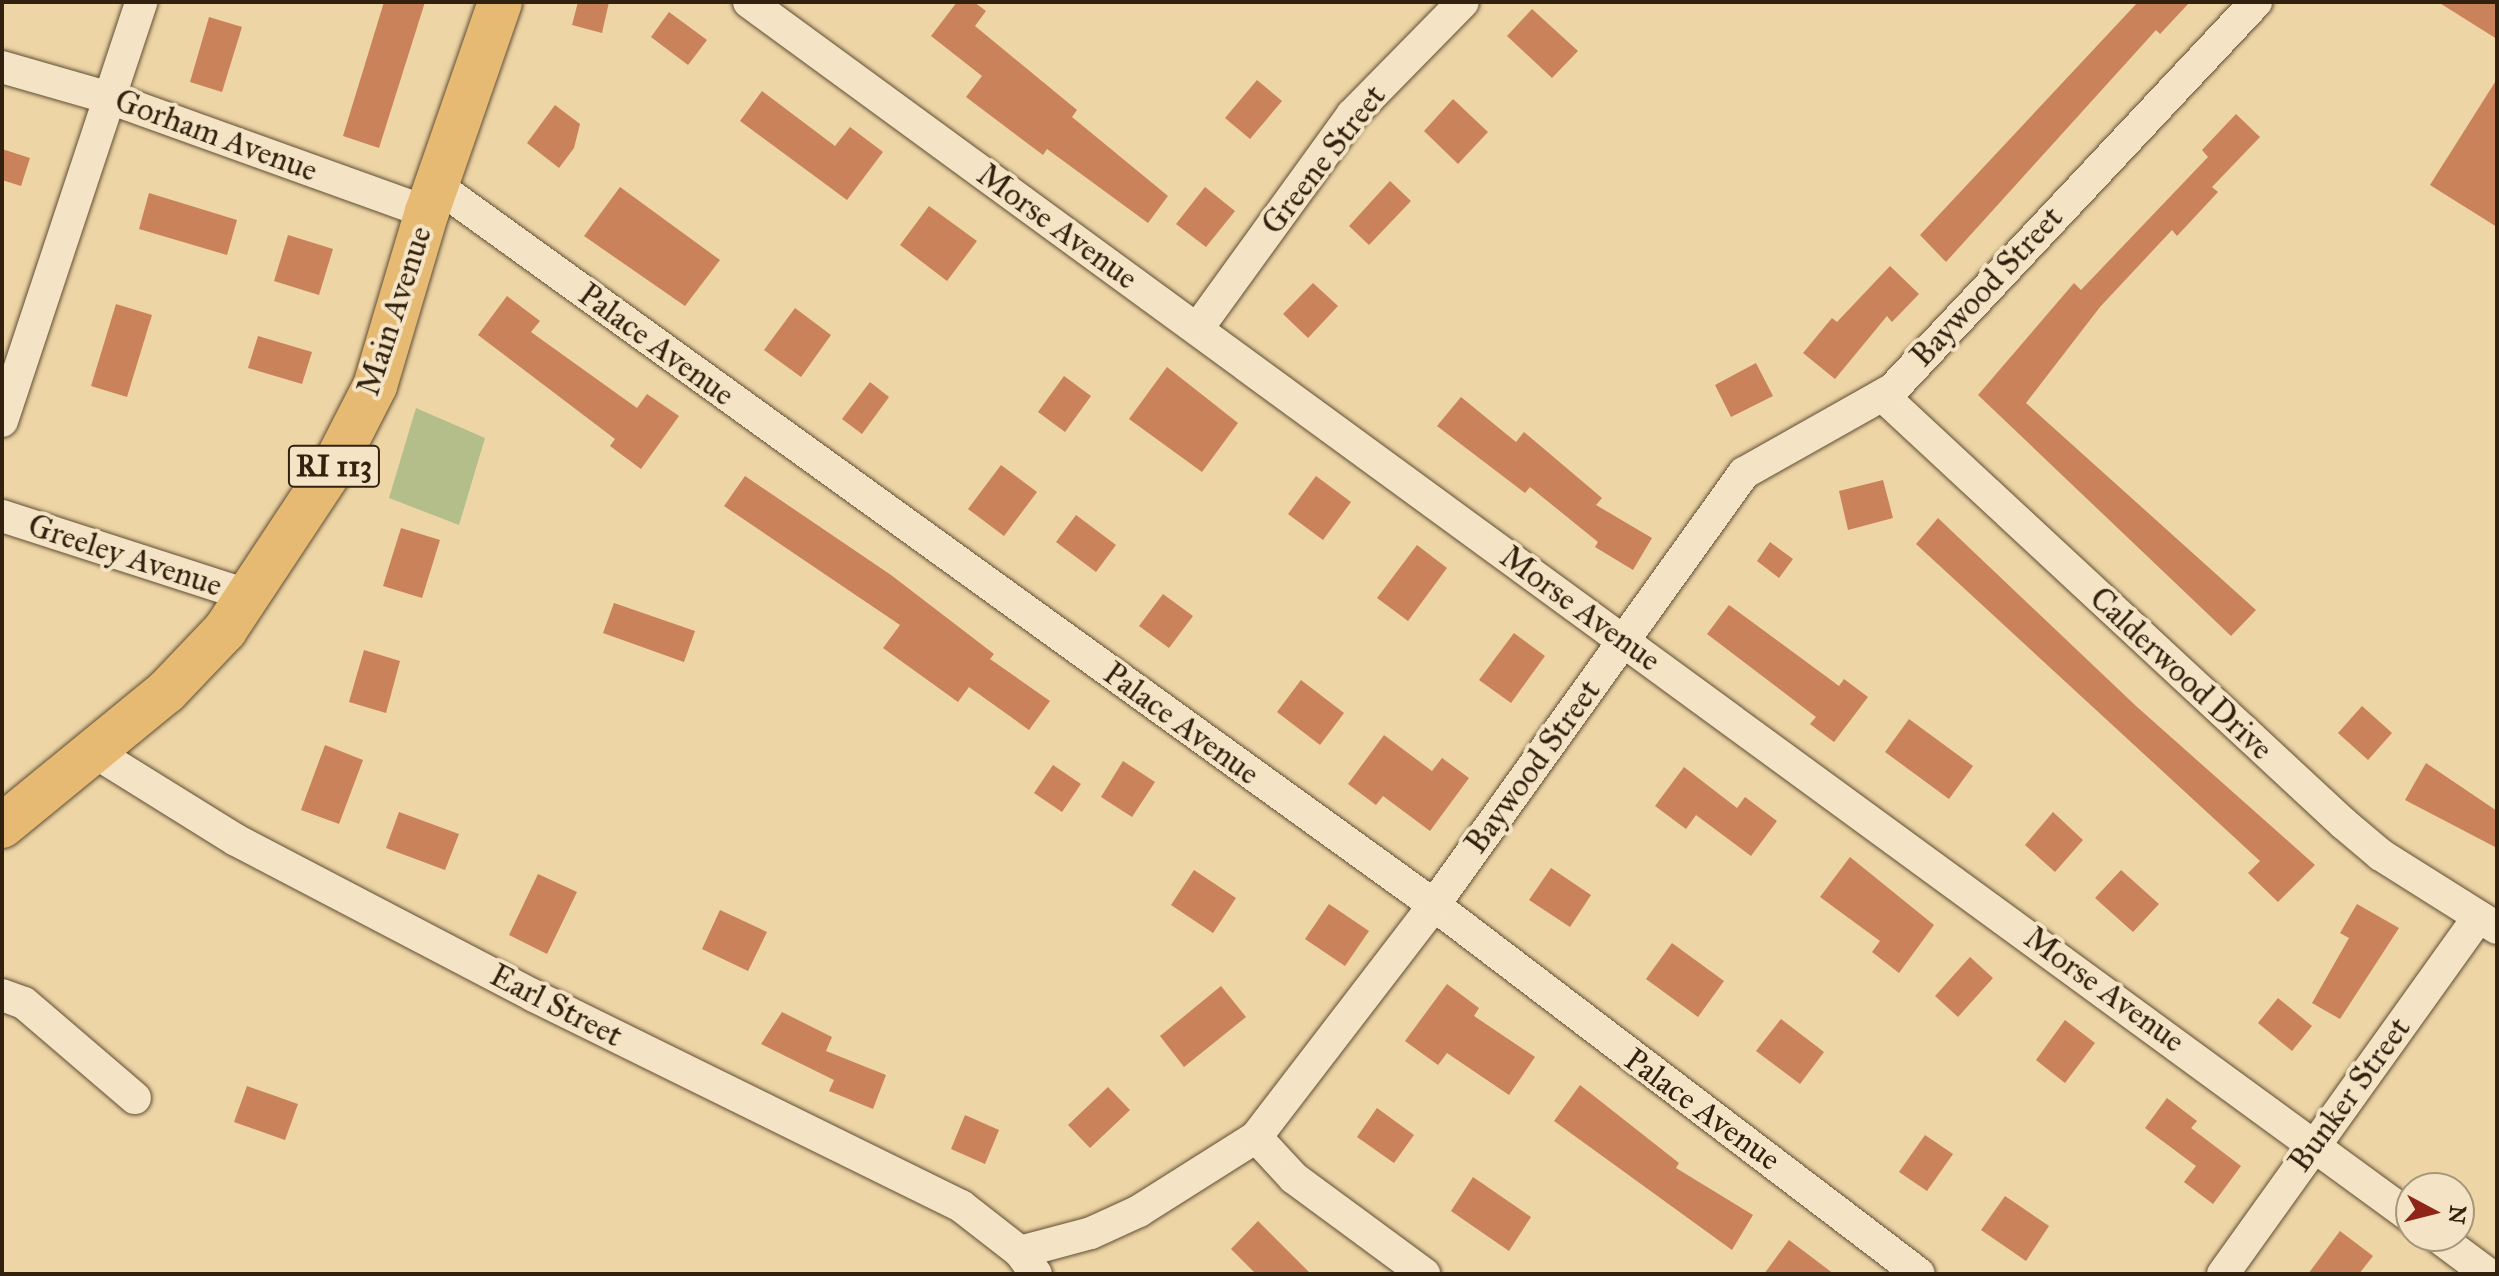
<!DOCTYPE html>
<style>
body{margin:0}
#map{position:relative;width:2499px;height:1276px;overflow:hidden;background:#eed5a6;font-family:"IM FELL Great Primer",serif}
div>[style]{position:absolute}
.green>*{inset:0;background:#b3be8b}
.building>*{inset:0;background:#c9825a}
.roads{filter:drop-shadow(0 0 2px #604e34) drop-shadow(0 0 2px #604e34)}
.minor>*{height:32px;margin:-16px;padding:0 16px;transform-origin:16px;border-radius:16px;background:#f4e4c5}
.primary>*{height:44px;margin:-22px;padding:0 22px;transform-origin:22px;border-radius:22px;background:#e7ba73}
span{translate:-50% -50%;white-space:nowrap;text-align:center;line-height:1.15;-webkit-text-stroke:8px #f4e4c5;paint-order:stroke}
.shield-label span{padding:2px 6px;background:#f4e4c5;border:2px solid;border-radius:6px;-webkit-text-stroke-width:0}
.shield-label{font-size:30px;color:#31210e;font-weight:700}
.street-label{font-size:32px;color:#31210e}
.frame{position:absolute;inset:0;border:4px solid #31210e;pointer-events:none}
.north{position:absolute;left:2395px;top:1172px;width:80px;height:80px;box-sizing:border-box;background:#f4e4c5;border:2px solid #a6967c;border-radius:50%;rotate:97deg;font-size:22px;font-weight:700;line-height:32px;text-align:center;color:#31210e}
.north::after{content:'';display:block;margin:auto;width:28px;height:36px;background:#8f2418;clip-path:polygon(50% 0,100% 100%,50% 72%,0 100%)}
</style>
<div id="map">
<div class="green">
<i style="clip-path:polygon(416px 408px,485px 438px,459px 525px,389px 498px)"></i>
</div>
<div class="building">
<i style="clip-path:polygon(384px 2px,425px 2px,379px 148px,343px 136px)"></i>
<i style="clip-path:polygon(578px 2px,609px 2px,602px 33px,572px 25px)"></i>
<i style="clip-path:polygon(957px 2px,974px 2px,986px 11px,975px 26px,1077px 110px,1072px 117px,1168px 196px,1148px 223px,1047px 149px,1043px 155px,966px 97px,982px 76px,931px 36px)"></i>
<i style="clip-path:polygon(2138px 2px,2190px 2px,2160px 34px,2156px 30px,1946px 262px,1920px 235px)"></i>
<i style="clip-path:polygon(2438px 2px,2497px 2px,2497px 39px)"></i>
<i style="clip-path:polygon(1532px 9px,1578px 51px,1552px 78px,1507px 36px)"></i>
<i style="clip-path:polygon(669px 12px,707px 40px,688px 65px,651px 37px)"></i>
<i style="clip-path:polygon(209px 17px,242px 27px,222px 92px,190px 82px)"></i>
<i style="clip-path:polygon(2497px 79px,2497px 227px,2430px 185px)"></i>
<i style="clip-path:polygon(1257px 80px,1282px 101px,1250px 139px,1225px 118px)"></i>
<i style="clip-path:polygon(762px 91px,835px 146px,850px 127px,883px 152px,847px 200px,740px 121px)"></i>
<i style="clip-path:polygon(1453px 99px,1488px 132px,1458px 164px,1424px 131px)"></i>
<i style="clip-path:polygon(555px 105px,580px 124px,574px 148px,559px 168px,527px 143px)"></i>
<i style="clip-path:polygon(2236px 114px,2260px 137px,2212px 187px,2218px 192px,2177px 236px,2172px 230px,2100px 307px,2026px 403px,2256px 610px,2231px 636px,1978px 395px,2074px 283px,2081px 290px,2208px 157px,2202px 150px)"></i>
<i style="clip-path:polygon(2px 149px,30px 158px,21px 186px,2px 180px)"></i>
<i style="clip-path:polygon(1390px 181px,1411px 201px,1369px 245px,1349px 226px)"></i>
<i style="clip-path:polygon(620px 187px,720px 260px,685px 306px,584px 236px)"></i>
<i style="clip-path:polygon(1205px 187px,1235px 211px,1206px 247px,1176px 224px)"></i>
<i style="clip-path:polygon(149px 193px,237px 220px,227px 255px,139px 229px)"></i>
<i style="clip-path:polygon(929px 206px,977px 241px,947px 281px,900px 245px)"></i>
<i style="clip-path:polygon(288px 235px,333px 249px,319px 295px,274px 281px)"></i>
<i style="clip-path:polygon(1890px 266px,1919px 294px,1892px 322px,1887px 316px,1835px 379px,1803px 353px,1832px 318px,1837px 322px)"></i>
<i style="clip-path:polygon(1313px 283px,1338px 306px,1308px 338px,1283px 314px)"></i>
<i style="clip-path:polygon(507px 296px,540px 321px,531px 332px,637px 408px,647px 394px,679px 416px,641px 469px,610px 446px,615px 439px,478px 335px)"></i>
<i style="clip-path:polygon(116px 304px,152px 315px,127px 397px,91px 386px)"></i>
<i style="clip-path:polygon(795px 308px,831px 335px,801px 377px,764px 350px)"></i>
<i style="clip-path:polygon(258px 336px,312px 352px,302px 384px,248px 368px)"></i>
<i style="clip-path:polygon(1756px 363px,1773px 396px,1731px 417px,1715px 385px)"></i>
<i style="clip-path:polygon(1167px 367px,1238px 423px,1202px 472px,1129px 419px)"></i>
<i style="clip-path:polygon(1064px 376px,1091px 396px,1065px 432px,1038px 412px)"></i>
<i style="clip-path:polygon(870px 382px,889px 397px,862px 434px,842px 419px)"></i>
<i style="clip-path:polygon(1461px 397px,1516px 442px,1524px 432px,1602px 498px,1596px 505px,1652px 538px,1633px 570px,1595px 547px,1598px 542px,1530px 487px,1525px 493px,1437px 426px)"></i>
<i style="clip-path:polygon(1001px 465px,1037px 492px,1004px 536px,968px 509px)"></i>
<i style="clip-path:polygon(745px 476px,891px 575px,994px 654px,990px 659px,1050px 701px,1029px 730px,969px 687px,958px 702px,883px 648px,900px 625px,724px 506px)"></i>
<i style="clip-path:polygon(1316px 476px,1351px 502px,1323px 540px,1288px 514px)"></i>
<i style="clip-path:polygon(1883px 480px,1893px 518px,1848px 530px,1839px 491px)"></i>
<i style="clip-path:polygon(1076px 515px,1116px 545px,1096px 572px,1056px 542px)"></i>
<i style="clip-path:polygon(1938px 518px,2136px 706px,2315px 865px,2278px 902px,2248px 873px,2260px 861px,1916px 544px)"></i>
<i style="clip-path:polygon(401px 528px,440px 540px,422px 598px,383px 586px)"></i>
<i style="clip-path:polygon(1770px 542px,1793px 559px,1779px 578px,1757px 561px)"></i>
<i style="clip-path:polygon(1417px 545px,1447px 568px,1408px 621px,1377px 598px)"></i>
<i style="clip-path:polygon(1163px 594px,1193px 616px,1169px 648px,1139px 626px)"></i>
<i style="clip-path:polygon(614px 603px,695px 631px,684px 662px,603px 633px)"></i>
<i style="clip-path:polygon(1729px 605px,1839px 686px,1844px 679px,1868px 697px,1834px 742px,1810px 724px,1816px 717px,1707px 634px)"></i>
<i style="clip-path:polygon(1514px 633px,1545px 656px,1511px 703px,1479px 680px)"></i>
<i style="clip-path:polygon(364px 650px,400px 661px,386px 713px,349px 702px)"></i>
<i style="clip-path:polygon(1301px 680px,1344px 713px,1320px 745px,1277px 712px)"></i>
<i style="clip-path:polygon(2362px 706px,2392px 733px,2368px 760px,2338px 733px)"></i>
<i style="clip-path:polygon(1909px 719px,1973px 766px,1949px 799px,1885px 752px)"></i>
<i style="clip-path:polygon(1384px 735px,1432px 771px,1442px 758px,1469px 778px,1430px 831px,1383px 796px,1376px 805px,1348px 784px)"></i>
<i style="clip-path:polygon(325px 745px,363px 760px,339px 824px,301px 810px)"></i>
<i style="clip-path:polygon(1123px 761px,1155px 782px,1132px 817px,1101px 797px)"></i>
<i style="clip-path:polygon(2426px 763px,2497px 811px,2497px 848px,2405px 800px)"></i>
<i style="clip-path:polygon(1053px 765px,1081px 784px,1062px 812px,1034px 793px)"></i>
<i style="clip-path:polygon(1684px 767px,1737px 808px,1745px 797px,1777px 821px,1751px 856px,1696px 815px,1686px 829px,1655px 806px)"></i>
<i style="clip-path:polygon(399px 812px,459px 834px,445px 870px,386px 848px)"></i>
<i style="clip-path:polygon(2053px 812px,2083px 840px,2055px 872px,2025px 845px)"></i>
<i style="clip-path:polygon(1850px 857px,1934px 925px,1899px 973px,1872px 952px,1880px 941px,1820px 897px)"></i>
<i style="clip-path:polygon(1551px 868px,1591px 895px,1570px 927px,1529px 900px)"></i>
<i style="clip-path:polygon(1194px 870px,1236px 898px,1213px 933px,1171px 905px)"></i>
<i style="clip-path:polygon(2121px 870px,2159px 904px,2133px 932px,2095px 898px)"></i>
<i style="clip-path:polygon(538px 874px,577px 892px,547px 954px,509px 935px)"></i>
<i style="clip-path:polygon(1329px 904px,1369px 931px,1345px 966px,1305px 939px)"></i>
<i style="clip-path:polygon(2357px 904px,2399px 928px,2340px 1019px,2312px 1003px,2349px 938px,2340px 933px)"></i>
<i style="clip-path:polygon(720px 910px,767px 932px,748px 971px,702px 949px)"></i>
<i style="clip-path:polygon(1672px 943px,1724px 981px,1698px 1017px,1646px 979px)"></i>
<i style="clip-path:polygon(1970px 957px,1993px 978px,1958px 1017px,1935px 996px)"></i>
<i style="clip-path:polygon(1447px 984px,1479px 1008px,1474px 1016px,1535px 1057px,1509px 1095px,1447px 1053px,1438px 1065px,1405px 1041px)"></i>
<i style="clip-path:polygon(1221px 986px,1246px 1017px,1184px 1067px,1160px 1036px)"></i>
<i style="clip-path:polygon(2278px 998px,2312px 1026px,2292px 1051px,2258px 1023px)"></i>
<i style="clip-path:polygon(782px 1012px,832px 1037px,826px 1051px,886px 1075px,873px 1109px,829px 1091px,834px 1080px,761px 1044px)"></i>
<i style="clip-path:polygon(1781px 1019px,1824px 1052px,1800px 1084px,1756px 1051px)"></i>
<i style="clip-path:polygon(2065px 1020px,2095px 1043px,2065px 1083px,2036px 1060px)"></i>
<i style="clip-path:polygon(1580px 1085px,1679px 1163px,1676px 1168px,1753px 1215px,1732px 1250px,1554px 1121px)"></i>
<i style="clip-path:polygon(247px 1086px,298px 1104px,285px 1140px,234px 1122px)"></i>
<i style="clip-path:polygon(1108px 1087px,1130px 1110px,1090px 1148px,1068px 1125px)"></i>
<i style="clip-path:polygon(2167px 1098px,2197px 1121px,2191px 1128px,2241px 1166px,2213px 1204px,2184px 1182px,2196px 1166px,2145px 1128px)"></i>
<i style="clip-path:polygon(1377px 1108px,1414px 1135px,1394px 1163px,1357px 1137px)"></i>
<i style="clip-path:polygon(965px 1115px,999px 1130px,985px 1164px,951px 1149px)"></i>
<i style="clip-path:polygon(1925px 1135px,1953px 1154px,1927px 1191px,1899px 1172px)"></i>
<i style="clip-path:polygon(1473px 1177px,1531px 1217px,1509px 1251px,1451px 1211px)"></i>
<i style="clip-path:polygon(2005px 1196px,2049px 1226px,2026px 1261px,1981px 1230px)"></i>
<i style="clip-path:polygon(1258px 1221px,1311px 1274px,1256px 1274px,1231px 1249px)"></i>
<i style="clip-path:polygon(2340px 1231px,2373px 1256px,2359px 1274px,2308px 1274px)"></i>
<i style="clip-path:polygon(1789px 1240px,1834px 1274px,1764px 1274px)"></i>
</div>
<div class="roads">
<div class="minor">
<i style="left:749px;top:2px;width:2059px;rotate:36.17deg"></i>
<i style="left:2px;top:67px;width:112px;rotate:16deg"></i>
<i style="left:110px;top:98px;width:337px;rotate:19.8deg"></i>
<i style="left:436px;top:185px;width:1231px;rotate:35.81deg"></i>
<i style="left:1434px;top:905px;width:609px;rotate:37.26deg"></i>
<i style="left:1198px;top:328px;width:263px;rotate:-54.1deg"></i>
<i style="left:1352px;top:115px;width:158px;rotate:-45.5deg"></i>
<i style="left:1883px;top:396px;width:628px;rotate:42.87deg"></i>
<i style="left:2343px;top:823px;width:50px;rotate:40.1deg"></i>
<i style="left:2381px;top:855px;width:137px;rotate:32.2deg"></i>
<i style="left:2px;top:421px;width:441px;rotate:-71.6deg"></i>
<i style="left:2px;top:516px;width:260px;rotate:17.9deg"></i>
<i style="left:96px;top:753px;width:165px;rotate:31.9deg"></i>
<i style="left:236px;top:840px;width:336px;rotate:27.6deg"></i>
<i style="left:534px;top:996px;width:476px;rotate:26.2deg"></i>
<i style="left:961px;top:1206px;width:75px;rotate:37.9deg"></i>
<i style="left:1020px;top:1252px;width:27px;rotate:54deg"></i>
<i style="left:2px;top:995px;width:23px;rotate:20deg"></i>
<i style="left:24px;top:1003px;width:146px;rotate:40.6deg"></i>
<i style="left:1256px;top:1137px;width:56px;rotate:47.2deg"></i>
<i style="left:1294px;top:1178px;width:162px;rotate:36.4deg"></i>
<i style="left:2437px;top:1236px;width:64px;rotate:36.7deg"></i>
<i style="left:1020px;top:1252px;width:73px;rotate:-15deg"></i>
<i style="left:1091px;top:1233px;width:53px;rotate:-24.6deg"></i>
<i style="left:1139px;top:1211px;width:138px;rotate:-32.3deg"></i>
<i style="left:1256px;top:1137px;width:292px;rotate:-52.5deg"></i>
<i style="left:1434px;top:905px;width:532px;rotate:-54.34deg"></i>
<i style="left:1744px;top:473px;width:171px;rotate:-29.4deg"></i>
<i style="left:1893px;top:389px;width:531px;rotate:-46.83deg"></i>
<i style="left:2223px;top:1274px;width:439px;rotate:-54.4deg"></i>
</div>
<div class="primary">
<i style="left:2px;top:826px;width:212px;rotate:-39.3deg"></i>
<i style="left:166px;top:692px;width:86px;rotate:-46.4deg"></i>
<i style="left:225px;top:630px;width:199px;rotate:-56.5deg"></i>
<i style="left:335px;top:464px;width:88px;rotate:-62.9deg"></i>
<i style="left:375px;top:386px;width:182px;rotate:-73.4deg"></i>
<i style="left:427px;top:212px;width:222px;rotate:-70.8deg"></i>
</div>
</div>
<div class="shield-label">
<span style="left:334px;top:466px">RI 113</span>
</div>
<div class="street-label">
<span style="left:216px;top:136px;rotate:20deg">Gorham Avenue</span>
<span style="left:1324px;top:160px;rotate:-52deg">Greene Street</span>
<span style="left:1057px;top:227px;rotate:36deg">Morse Avenue</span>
<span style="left:1987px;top:287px;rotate:-47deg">Baywood Street</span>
<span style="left:395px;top:311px;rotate:-72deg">Main Avenue</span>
<span style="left:656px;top:345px;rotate:36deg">Palace Avenue</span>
<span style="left:125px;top:556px;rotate:18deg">Greeley Avenue</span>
<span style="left:1580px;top:609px;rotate:36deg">Morse Avenue</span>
<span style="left:2181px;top:674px;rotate:43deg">Calderwood Drive</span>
<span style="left:1181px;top:724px;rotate:36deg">Palace Avenue</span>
<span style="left:1533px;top:767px;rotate:-54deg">Baywood Street</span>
<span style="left:2104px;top:990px;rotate:36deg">Morse Avenue</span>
<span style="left:556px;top:1006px;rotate:27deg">Earl Street</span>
<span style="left:2350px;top:1095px;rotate:-54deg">Bunker Street</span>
<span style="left:1702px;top:1110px;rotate:36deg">Palace Avenue</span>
</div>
<div class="frame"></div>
<div class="north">N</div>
</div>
